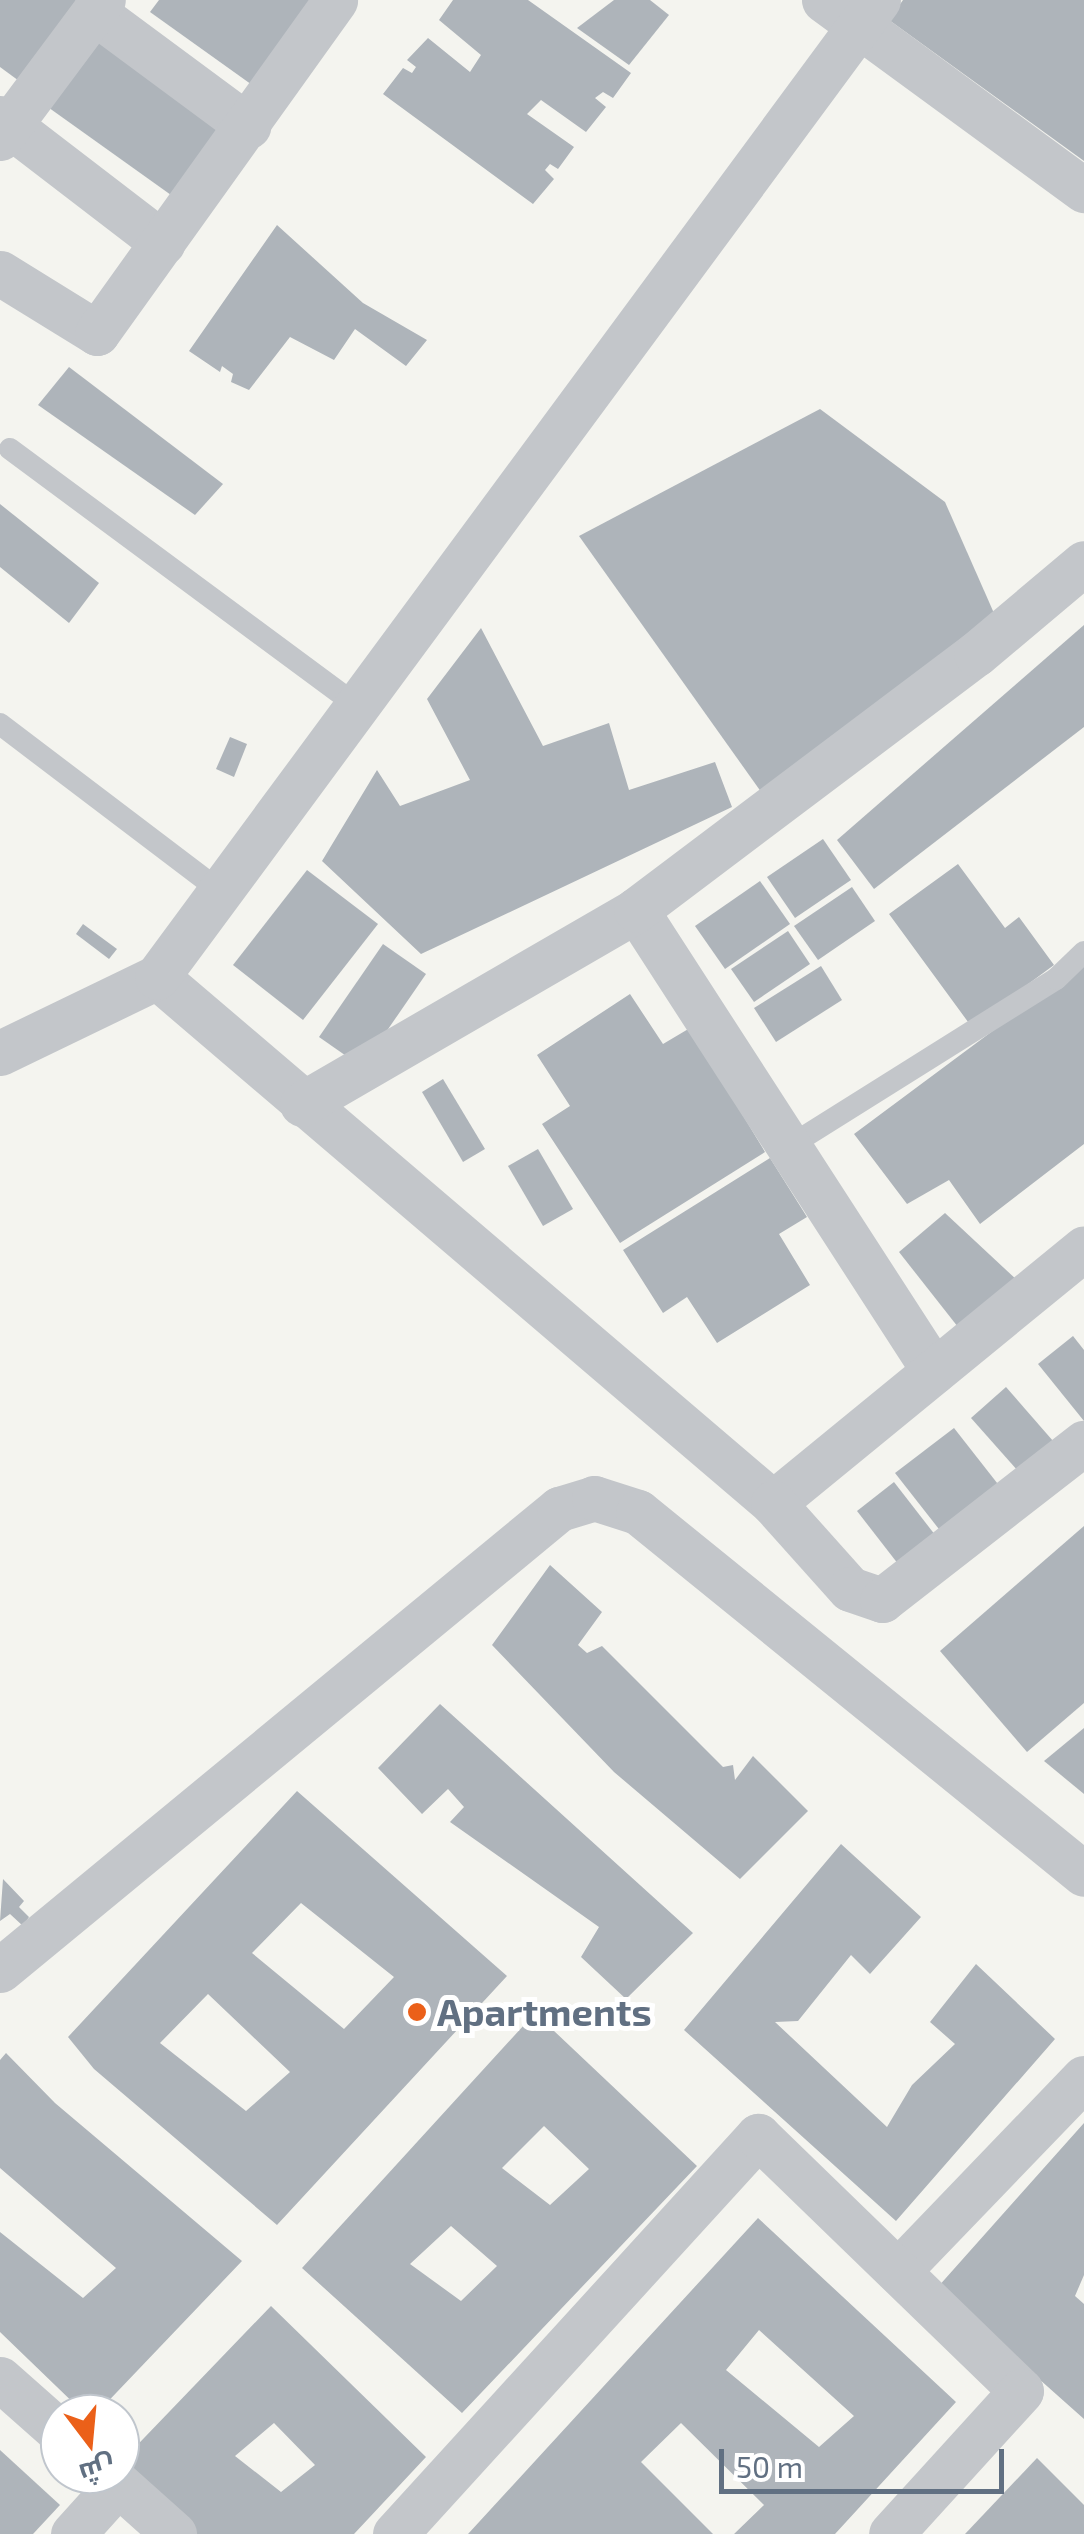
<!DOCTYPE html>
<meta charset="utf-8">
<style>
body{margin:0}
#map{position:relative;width:1084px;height:2534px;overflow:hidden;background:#f4f4ef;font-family:"Exo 2",Cairo,sans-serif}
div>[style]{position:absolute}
.building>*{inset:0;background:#aeb4ba}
.lane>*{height:22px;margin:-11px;padding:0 11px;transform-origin:11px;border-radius:11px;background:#c3c6ca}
.street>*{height:45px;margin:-22.5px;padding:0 22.5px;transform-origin:22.5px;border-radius:22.5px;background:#c3c6ca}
.dots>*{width:28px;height:28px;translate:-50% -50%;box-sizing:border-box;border:5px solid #fff;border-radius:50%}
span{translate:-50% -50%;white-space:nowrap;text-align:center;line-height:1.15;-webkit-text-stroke:10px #fff;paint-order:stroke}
.poi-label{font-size:38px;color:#617082;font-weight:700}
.left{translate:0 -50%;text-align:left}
.north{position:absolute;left:40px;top:2394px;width:100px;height:100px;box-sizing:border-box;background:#fff;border:2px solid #c0c6cd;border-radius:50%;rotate:164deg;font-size:28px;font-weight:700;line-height:40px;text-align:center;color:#617082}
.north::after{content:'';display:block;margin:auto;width:35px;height:45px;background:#eb6019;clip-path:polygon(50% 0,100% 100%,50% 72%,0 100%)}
.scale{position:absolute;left:719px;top:2449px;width:285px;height:45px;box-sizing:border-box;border:5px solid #617082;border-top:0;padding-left:12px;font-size:30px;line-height:35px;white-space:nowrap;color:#617082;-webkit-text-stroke:8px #fff;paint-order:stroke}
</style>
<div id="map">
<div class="building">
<i style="clip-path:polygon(0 0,97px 0,30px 89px,0 67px)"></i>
<i style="clip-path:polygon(159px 0,313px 0,266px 95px,150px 12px)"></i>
<i style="clip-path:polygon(453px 0,528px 0,631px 73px,613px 98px,603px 92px,595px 98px,606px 107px,586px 132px,541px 100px,527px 114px,574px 147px,558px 169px,550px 164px,545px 170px,554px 179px,533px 204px,383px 94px,403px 68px,412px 73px,416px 67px,407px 60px,428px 38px,470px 72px,481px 55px,439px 20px)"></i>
<i style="clip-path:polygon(614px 0,650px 0,669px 15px,629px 65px,577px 28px)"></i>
<i style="clip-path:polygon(903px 0,1084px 0,1084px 161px,889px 20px)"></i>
<i style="clip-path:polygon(117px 6px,256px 106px,185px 205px,45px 105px)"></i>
<i style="clip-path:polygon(277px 225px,363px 303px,427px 340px,406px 366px,355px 329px,334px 360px,290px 337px,249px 390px,231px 382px,233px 374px,222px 366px,220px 372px,189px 351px)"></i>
<i style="clip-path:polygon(69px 367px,223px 484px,195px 515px,38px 405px)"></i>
<i style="clip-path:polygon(820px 409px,945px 502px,997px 620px,764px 796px,579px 536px)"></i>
<i style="clip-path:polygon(0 504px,99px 583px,69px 623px,0 567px)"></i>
<i style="clip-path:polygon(1084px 625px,1084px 727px,874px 889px,837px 840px)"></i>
<i style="clip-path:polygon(481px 628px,543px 746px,609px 723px,629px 790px,715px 762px,732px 807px,421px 954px,322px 861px,377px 770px,400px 806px,470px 780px,427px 699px)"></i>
<i style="clip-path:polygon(230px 737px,247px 744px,234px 777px,216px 769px)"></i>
<i style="clip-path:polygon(823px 839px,851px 880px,795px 918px,767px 877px)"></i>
<i style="clip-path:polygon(958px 864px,1005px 928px,1019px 917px,1054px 965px,971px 1026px,889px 914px)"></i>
<i style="clip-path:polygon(307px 870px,378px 924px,303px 1020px,233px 965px)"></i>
<i style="clip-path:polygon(760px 881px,790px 924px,725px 969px,695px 926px)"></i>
<i style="clip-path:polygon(852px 887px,875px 921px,818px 960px,794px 926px)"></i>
<i style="clip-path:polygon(83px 924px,117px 949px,109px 959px,76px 934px)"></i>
<i style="clip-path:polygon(788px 931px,810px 964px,754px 1002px,731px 969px)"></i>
<i style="clip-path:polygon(383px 944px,426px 974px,362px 1067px,319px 1037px)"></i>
<i style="clip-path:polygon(1084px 963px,1084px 1144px,980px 1224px,949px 1180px,907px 1204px,854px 1134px)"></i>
<i style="clip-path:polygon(821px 966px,842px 1000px,776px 1042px,754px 1008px)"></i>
<i style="clip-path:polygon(630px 994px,663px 1044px,690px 1028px,765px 1152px,620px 1243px,542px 1124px,570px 1106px,537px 1055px)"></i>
<i style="clip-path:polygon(443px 1079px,485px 1149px,463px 1162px,422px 1092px)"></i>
<i style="clip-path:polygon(538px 1149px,573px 1209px,543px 1226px,508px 1166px)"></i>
<i style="clip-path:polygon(770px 1158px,807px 1217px,779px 1234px,810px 1285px,717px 1343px,687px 1297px,663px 1313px,623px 1250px)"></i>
<i style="clip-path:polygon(945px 1213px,1019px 1282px,958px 1327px,899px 1252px)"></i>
<i style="clip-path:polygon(1073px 1336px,1084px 1350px,1084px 1421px,1038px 1364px)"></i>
<i style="clip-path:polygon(1006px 1387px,1060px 1449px,1025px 1479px,971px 1418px)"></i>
<i style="clip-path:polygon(954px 1428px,1001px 1488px,942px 1533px,895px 1473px)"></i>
<i style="clip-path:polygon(894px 1482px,939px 1540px,902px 1569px,857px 1511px)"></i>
<i style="clip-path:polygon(1084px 1526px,1084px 1703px,1027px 1752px,940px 1651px)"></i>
<i style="clip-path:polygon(550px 1565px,602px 1612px,578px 1645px,587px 1653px,602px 1646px,723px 1767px,733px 1765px,735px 1780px,753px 1756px,808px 1811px,740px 1879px,614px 1772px,492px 1645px)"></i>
<i style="clip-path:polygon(440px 1704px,693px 1933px,626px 1999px,581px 1957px,599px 1927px,450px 1822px,464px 1807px,448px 1789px,422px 1814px,378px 1768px)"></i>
<i style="clip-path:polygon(1084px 1728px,1084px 1794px,1044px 1761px)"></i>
<i style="clip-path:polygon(evenodd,297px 1791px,507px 1976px,277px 2225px,94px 2069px,68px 2037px,297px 1791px,301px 1903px,394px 1977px,344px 2029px,252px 1953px,301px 1903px,297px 1791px,208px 1994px,290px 2072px,246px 2111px,160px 2043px,208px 1994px)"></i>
<i style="clip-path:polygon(841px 1844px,921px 1917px,870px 1974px,851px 1955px,798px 2021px,775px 2022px,887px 2127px,912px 2085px,955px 2044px,930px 2022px,976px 1964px,1055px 2039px,896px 2221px,684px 2030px)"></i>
<i style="clip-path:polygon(3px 1879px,24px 1901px,19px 1907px,29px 1917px,23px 1926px,10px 1914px,0 1921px)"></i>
<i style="clip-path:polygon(evenodd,535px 2013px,697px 2166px,462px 2413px,302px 2268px,535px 2013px,544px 2126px,589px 2169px,550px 2205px,502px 2168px,544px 2126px,535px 2013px,451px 2226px,497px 2266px,461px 2301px,410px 2264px,451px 2226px)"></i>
<i style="clip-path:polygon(6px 2053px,55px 2103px,242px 2261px,96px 2414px,85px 2414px,0 2332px,0 2232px,83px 2298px,116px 2268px,0 2168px,0 2060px)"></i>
<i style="clip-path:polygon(1084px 2123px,1084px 2275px,1075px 2296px,1084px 2304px,1084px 2419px,937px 2288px)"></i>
<i style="clip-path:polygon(evenodd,758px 2218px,956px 2402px,835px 2534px,734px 2534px,764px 2505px,681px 2423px,641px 2462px,713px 2534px,468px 2534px,758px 2218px,759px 2330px,854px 2416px,819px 2447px,726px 2370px,759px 2330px)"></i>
<i style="clip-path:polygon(evenodd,271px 2306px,426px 2457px,354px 2534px,194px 2534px,120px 2463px,271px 2306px,274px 2423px,315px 2465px,281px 2492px,235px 2456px,274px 2423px)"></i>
<i style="clip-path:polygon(0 2450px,60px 2505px,33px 2534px,0 2534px)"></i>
<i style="clip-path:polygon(1037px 2458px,1084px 2505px,1084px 2534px,965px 2534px)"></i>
</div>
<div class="lane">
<i style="left:10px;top:449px;width:432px;rotate:36.5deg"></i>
<i style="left:0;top:724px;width:278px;rotate:37.2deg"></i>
<i style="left:788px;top:1147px;width:316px;rotate:-32.1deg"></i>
<i style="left:1056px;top:979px;width:39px;rotate:-44deg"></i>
</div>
<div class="street">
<i style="left:824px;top:0;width:322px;rotate:36.2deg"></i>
<i style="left:94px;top:12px;width:192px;rotate:36.5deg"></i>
<i style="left:0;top:118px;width:205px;rotate:37.5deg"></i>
<i style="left:0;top:138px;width:172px;rotate:-53.3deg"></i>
<i style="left:0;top:273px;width:114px;rotate:31.7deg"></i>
<i style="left:97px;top:333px;width:409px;rotate:-54.4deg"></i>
<i style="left:636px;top:910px;width:549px;rotate:57.12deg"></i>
<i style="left:157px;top:977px;width:810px;rotate:40.49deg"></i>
<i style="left:773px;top:1503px;width:402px;rotate:-39.3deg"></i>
<i style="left:0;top:1053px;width:174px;rotate:-25.8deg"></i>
<i style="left:157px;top:977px;width:1214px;rotate:-53.57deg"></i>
<i style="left:302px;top:1104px;width:386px;rotate:-30.1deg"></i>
<i style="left:636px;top:910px;width:426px;rotate:-37deg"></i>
<i style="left:976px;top:654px;width:141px;rotate:-40.1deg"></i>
<i style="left:773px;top:1503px;width:115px;rotate:48.2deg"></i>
<i style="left:850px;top:1589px;width:34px;rotate:19deg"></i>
<i style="left:882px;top:1600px;width:256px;rotate:-37.9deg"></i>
<i style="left:0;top:1970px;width:725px;rotate:-39.51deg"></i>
<i style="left:559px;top:1509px;width:37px;rotate:-17deg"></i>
<i style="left:594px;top:1498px;width:46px;rotate:17.7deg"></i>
<i style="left:638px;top:1512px;width:574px;rotate:39.06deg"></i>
<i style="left:898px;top:2271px;width:268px;rotate:-46.1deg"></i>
<i style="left:0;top:2379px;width:80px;rotate:41.5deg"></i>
<i style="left:107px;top:2474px;width:90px;rotate:41.8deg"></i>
<i style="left:73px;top:2534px;width:67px;rotate:-48deg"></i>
<i style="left:395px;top:2534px;width:539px;rotate:-47.63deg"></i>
<i style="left:758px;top:2136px;width:366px;rotate:44.1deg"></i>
<i style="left:1021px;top:2391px;width:193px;rotate:132.3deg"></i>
</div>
<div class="dots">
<i style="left:417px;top:2012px;background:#eb6019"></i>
</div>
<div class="poi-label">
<span class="left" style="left:437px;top:2012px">Apartments</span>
</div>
<div class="north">ش</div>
<div class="scale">50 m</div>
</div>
